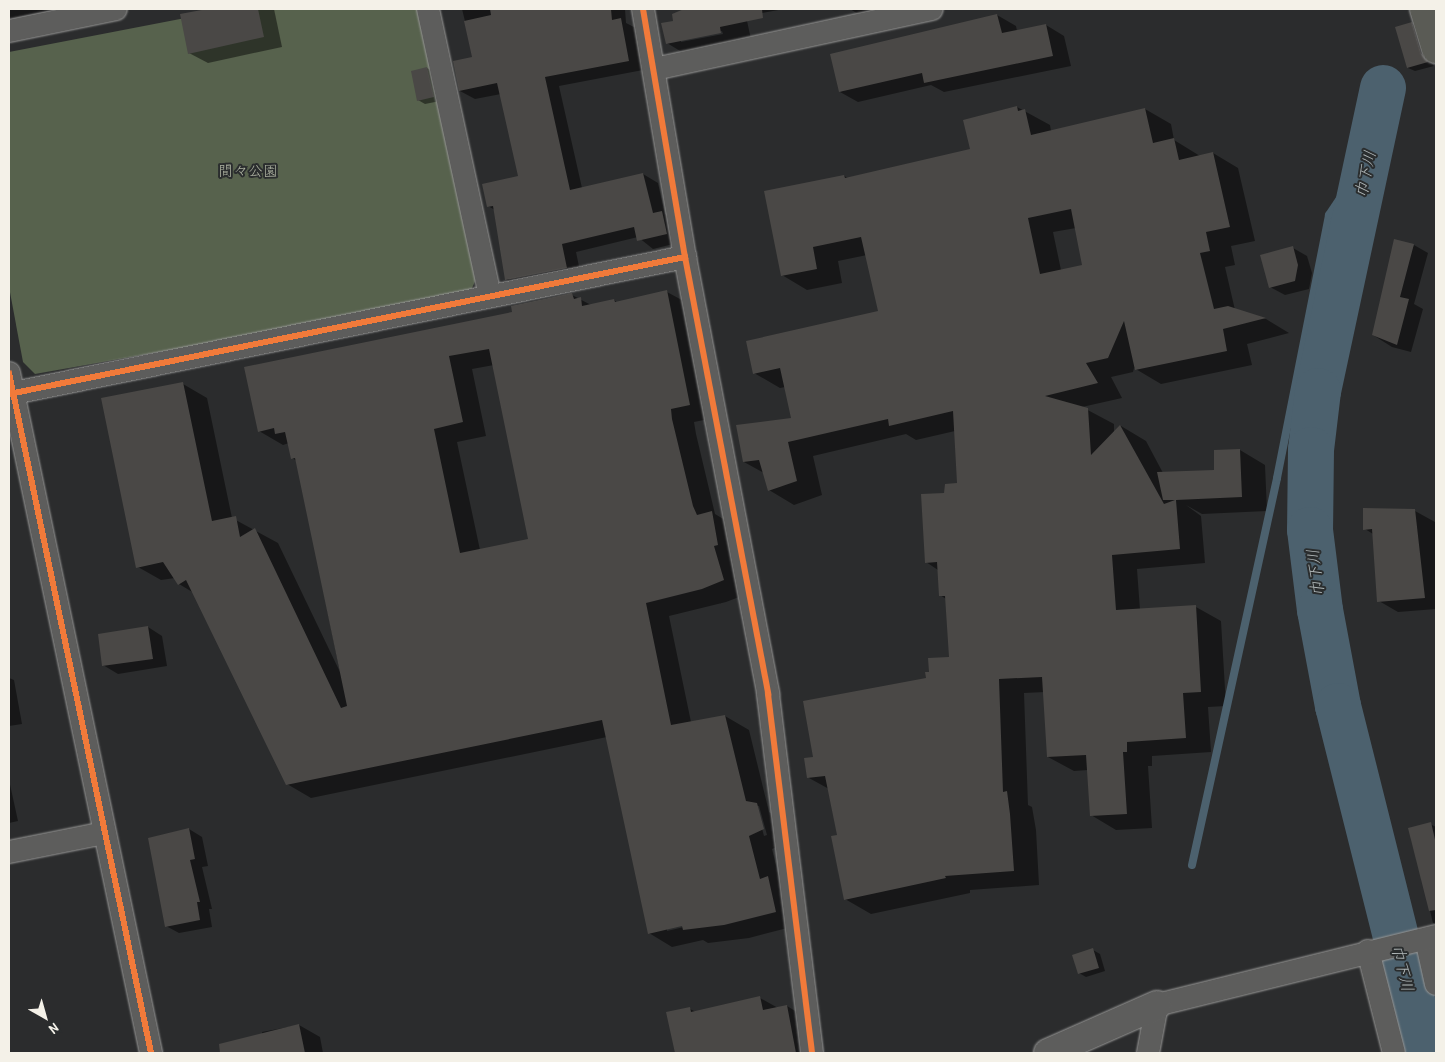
<!DOCTYPE html>
<meta charset="utf-8">
<style>
body{margin:0}
#map{position:relative;width:1445px;height:1062px;overflow:hidden;background:#2b2c2d;font-family:"Patrick Hand","Klee One",sans-serif}
div>[style]{position:absolute}
.green>*{inset:0;background:#57624d}
.shadow>*{inset:0;background:#0007}
.stream>*{height:8px;margin:-4px;padding:0 4px;transform-origin:4px;border-radius:4px;background:#4c616e}
.river>*{height:46px;margin:-23px;padding:0 23px;transform-origin:23px;border-radius:23px;background:#4c616e}
.building>*{inset:0;background:#4a4846}
.roads{filter:drop-shadow(0 0 1px #979796) drop-shadow(0 0 1px #979796)}
.minor>*{height:22px;margin:-11px;padding:0 11px;transform-origin:11px;border-radius:11px;background:#5d5d5c}
.tertiary>*{height:28px;margin:-14px;padding:0 14px;transform-origin:14px;border-radius:14px;background:#5d5d5c}
.motorway>*{height:28px;margin:-14px;padding:0 14px;transform-origin:14px;border-radius:14px;background:#5a5b55}
.cycleway>*{height:6px;margin:-3px;padding:0 3px;transform-origin:3px;border-radius:3px;background:#f17a3a}
span{translate:-50% -50%;white-space:nowrap;text-align:center;line-height:1.15;-webkit-text-stroke:4px #2a2d2e;paint-order:stroke}
.park-label{font-size:15px;color:#b0b5a4}
.water-label{font-size:16px;color:#b2b9ba;font-style:italic}
.frame{position:absolute;inset:0;border:10px solid #f4f1e8;pointer-events:none}
.north{position:absolute;left:20px;top:992px;width:50px;height:50px;-webkit-text-stroke:4px #2a2d2e;paint-order:stroke;rotate:142deg;font-size:14px;font-weight:700;line-height:20px;text-align:center;color:#f4f1e8}
.north::after{content:'';display:block;margin:auto;width:18px;height:22px;background:#f4f1e8;clip-path:polygon(50% 0,100% 100%,50% 72%,0 100%)}
</style>
<div id="map">
<div class="green">
<i style="clip-path:polygon(232px 9px,418px 9px,477px 277px,468px 297px,35px 374px,23px 362px,9px 287px,9px 52px)"></i>
</div>
<div class="shadow">
<i style="clip-path:polygon(9px 9px,59px 9px,9px 19px)"></i>
<i style="clip-path:polygon(213px 9px,274px 9px,282px 47px,208px 63px,189px 53px,182px 15px)"></i>
<i style="clip-path:polygon(462px 9px,625px 9px,626px 23px,636px 28px,643px 70px,559px 86px,582px 188px,643px 174px,658px 183px,665px 214px,677px 221px,681px 242px,653px 249px,638px 237px,576px 252px,581px 276px,521px 288px,506px 279px,495px 210px,488px 206px,519px 177px,501px 94px,475px 99px,460px 91px,474px 58px)"></i>
<i style="clip-path:polygon(evenodd,686px 9px,784px 9px,746px 16px,753px 49px,685px 54px,667px 43px,675px 22px,686px 12px,686px 9px,722px 31px,723px 34px,681px 42px,681px 40px,722px 31px)"></i>
<i style="clip-path:polygon(850px 9px,873px 9px,860px 15px)"></i>
<i style="clip-path:polygon(997px 15px,1016px 26px,1017px 31px,1046px 25px,1064px 36px,1071px 66px,944px 92px,931px 85px,858px 102px,840px 92px)"></i>
<i style="clip-path:polygon(1411px 23px,1418px 27px,1428px 59px,1434px 66px,1415px 71px,1408px 68px)"></i>
<i style="clip-path:polygon(427px 68px,434px 72px,440px 101px,425px 104px,418px 100px)"></i>
<i style="clip-path:polygon(evenodd,1017px 107px,1050px 125px,1051px 131px,1145px 109px,1171px 124px,1174px 140px,1200px 156px,1213px 153px,1238px 168px,1255px 241px,1231px 246px,1235px 265px,1225px 267px,1235px 310px,1266px 319px,1289px 333px,1247px 344px,1252px 365px,1161px 384px,1134px 368px,1133px 372px,1111px 377px,1122px 398px,1082px 407px,1114px 424px,1114px 433px,1121px 426px,1146px 441px,1163px 473px,1216px 471px,1240px 450px,1265px 465px,1267px 511px,1202px 514px,1186px 505px,1201px 516px,1205px 563px,1137px 569px,1140px 610px,1196px 607px,1221px 621px,1226px 706px,1208px 707px,1211px 752px,1152px 756px,1152px 766px,1148px 766px,1152px 828px,1116px 830px,1091px 815px,1088px 770px,1074px 771px,1048px 757px,1045px 692px,1024px 693px,1028px 805px,1032px 807px,1036px 830px,1039px 885px,970px 890px,970px 893px,871px 914px,845px 899px,839px 836px,829px 789px,809px 778px,814px 758px,927px 679px,950px 658px,946px 599px,940px 595px,938px 570px,926px 562px,946px 494px,958px 484px,955px 431px,916px 440px,906px 434px,813px 456px,822px 495px,794px 505px,769px 490px,764px 473px,744px 462px,793px 419px,785px 387px,780px 388px,754px 373px,879px 312px,867px 255px,838px 261px,842px 283px,807px 290px,782px 275px,844px 176px,848px 178px,971px 150px,1017px 107px,1076px 228px,1083px 266px,1061px 270px,1053px 232px,1076px 228px)"></i>
<i style="clip-path:polygon(1414px 245px,1428px 253px,1414px 304px,1423px 309px,1411px 352px,1392px 347px,1373px 335px)"></i>
<i style="clip-path:polygon(1293px 248px,1307px 256px,1312px 273px,1309px 289px,1285px 295px,1270px 287px)"></i>
<i style="clip-path:polygon(evenodd,667px 292px,691px 305px,714px 418px,694px 422px,696px 434px,715px 514px,735px 526px,747px 594px,726px 602px,669px 616px,691px 722px,725px 716px,749px 730px,769px 812px,781px 819px,787px 843px,772px 849px,781px 885px,799px 925px,749px 938px,708px 943px,703px 940px,672px 947px,649px 933px,607px 737px,311px 798px,287px 784px,194px 593px,179px 584px,175px 578px,161px 580px,138px 567px,183px 384px,207px 398px,232px 518px,278px 543px,340px 672px,297px 461px,292px 458px,289px 443px,283px 445px,259px 431px,514px 313px,572px 295px,591px 305px,614px 300px,618px 303px,667px 292px,494px 365px,530px 540px,480px 550px,457px 442px,486px 436px,472px 369px,494px 365px,667px 292px,756px 806px,759px 806px,767px 835px,764px 836px,756px 806px,667px 292px,688px 924px,688px 926px,667px 931px,667px 928px,688px 924px)"></i>
<i style="clip-path:polygon(1415px 511px,1435px 522px,1436px 609px,1398px 612px,1379px 601px,1373px 534px,1365px 529px)"></i>
<i style="clip-path:polygon(148px 627px,162px 636px,167px 666px,118px 674px,103px 665px)"></i>
<i style="clip-path:polygon(9px 678px,14px 680px,22px 724px,9px 726px)"></i>
<i style="clip-path:polygon(9px 780px,18px 821px,9px 823px)"></i>
<i style="clip-path:polygon(1430px 824px,1436px 827px,1436px 924px,1433px 923px,1410px 829px)"></i>
<i style="clip-path:polygon(189px 829px,202px 837px,208px 866px,202px 867px,212px 909px,209px 909px,212px 927px,179px 933px,166px 926px)"></i>
<i style="clip-path:polygon(1093px 950px,1100px 954px,1105px 971px,1086px 977px,1079px 973px)"></i>
<i style="clip-path:polygon(760px 998px,778px 1008px,787px 1006px,807px 1018px,813px 1053px,676px 1053px,668px 1013px,690px 1009px,696px 1012px)"></i>
<i style="clip-path:polygon(299px 1025px,320px 1037px,323px 1053px,256px 1053px,253px 1038px,263px 1036px,262px 1032px)"></i>
</div>
<div class="stream">
<i style="left:1192px;top:865px;width:396px;rotate:-77.6deg"></i>
<i style="left:1277px;top:478px;width:268px;rotate:-78.8deg"></i>
<i style="left:1329px;top:215px;width:72px;rotate:-56.3deg"></i>
</div>
<div class="river">
<i style="left:1383px;top:88px;width:310px;rotate:102.1deg"></i>
<i style="left:1318px;top:391px;width:59px;rotate:96.8deg"></i>
<i style="left:1311px;top:450px;width:80px;rotate:90.7deg"></i>
<i style="left:1310px;top:530px;width:81px;rotate:82.9deg"></i>
<i style="left:1320px;top:610px;width:98px;rotate:79.4deg"></i>
<i style="left:1338px;top:706px;width:358px;rotate:75.9deg"></i>
</div>
<div class="building">
<i style="clip-path:polygon(207px 9px,258px 9px,264px 37px,188px 54px,180px 14px)"></i>
<i style="clip-path:polygon(490px 9px,611px 9px,612px 20px,621px 18px,629px 61px,545px 77px,570px 190px,643px 173px,653px 213px,662px 211px,667px 234px,637px 241px,634px 227px,562px 244px,567px 268px,505px 280px,493px 206px,487px 207px,482px 184px,518px 176px,497px 83px,459px 91px,453px 61px,472px 57px,464px 21px,491px 15px)"></i>
<i style="clip-path:polygon(684px 9px,762px 9px,763px 18px,720px 27px,721px 33px,666px 44px,661px 23px,673px 21px,672px 14px)"></i>
<i style="clip-path:polygon(997px 14px,1002px 33px,1046px 24px,1053px 56px,924px 83px,922px 73px,839px 92px,830px 54px)"></i>
<i style="clip-path:polygon(1412px 22px,1421px 53px,1428px 62px,1407px 68px,1395px 27px)"></i>
<i style="clip-path:polygon(427px 67px,434px 97px,417px 101px,411px 71px)"></i>
<i style="clip-path:polygon(evenodd,1017px 106px,1018px 111px,1025px 109px,1031px 135px,1145px 108px,1153px 143px,1174px 138px,1179px 160px,1213px 152px,1230px 227px,1206px 232px,1210px 251px,1200px 253px,1214px 309px,1228px 306px,1266px 318px,1223px 329px,1227px 351px,1135px 370px,1124px 321px,1108px 358px,1086px 363px,1098px 383px,1045px 396px,1088px 408px,1091px 455px,1120px 425px,1164px 504px,1175px 500px,1163px 500px,1157px 472px,1214px 470px,1214px 450px,1240px 449px,1242px 497px,1176px 500px,1180px 549px,1112px 555px,1116px 610px,1196px 605px,1201px 692px,1183px 693px,1186px 738px,1127px 742px,1127px 752px,1123px 752px,1127px 814px,1090px 816px,1086px 755px,1047px 757px,1042px 677px,999px 679px,1003px 792px,1007px 791px,1010px 814px,1014px 871px,945px 876px,946px 878px,844px 900px,831px 836px,837px 835px,825px 776px,807px 778px,804px 758px,813px 757px,803px 701px,926px 678px,925px 672px,929px 672px,928px 658px,949px 657px,945px 596px,939px 596px,937px 562px,925px 563px,921px 494px,944px 493px,945px 484px,957px 483px,953px 411px,889px 426px,888px 419px,788px 442px,797px 481px,768px 491px,759px 460px,743px 462px,736px 425px,791px 418px,780px 368px,753px 374px,746px 341px,878px 311px,861px 237px,813px 247px,817px 269px,781px 276px,764px 191px,844px 175px,845px 178px,970px 149px,963px 120px,1017px 106px,1071px 209px,1082px 265px,1040px 274px,1028px 218px,1071px 209px)"></i>
<i style="clip-path:polygon(1394px 239px,1414px 244px,1400px 297px,1409px 299px,1397px 345px,1372px 335px)"></i>
<i style="clip-path:polygon(1293px 246px,1298px 265px,1295px 281px,1269px 288px,1260px 255px)"></i>
<i style="clip-path:polygon(evenodd,667px 290px,690px 405px,671px 409px,672px 419px,693px 506px,697px 515px,712px 511px,718px 545px,714px 546px,724px 580px,702px 589px,646px 603px,671px 725px,725px 715px,746px 801px,757px 803px,764px 829px,749px 836px,760px 879px,768px 876px,776px 912px,724px 925px,683px 930px,682px 926px,648px 934px,602px 720px,286px 785px,186px 580px,178px 585px,163px 562px,136px 568px,101px 398px,183px 382px,212px 521px,236px 516px,240px 537px,255px 528px,341px 708px,347px 706px,295px 458px,291px 459px,285px 432px,275px 434px,274px 428px,258px 432px,244px 367px,512px 312px,511px 306px,572px 293px,574px 299px,581px 297px,582px 306px,614px 299px,615px 302px,667px 290px,489px 349px,528px 539px,460px 553px,434px 429px,463px 422px,449px 356px,489px 349px)"></i>
<i style="clip-path:polygon(1363px 508px,1415px 509px,1425px 598px,1377px 602px,1372px 529px,1363px 530px)"></i>
<i style="clip-path:polygon(148px 626px,153px 659px,102px 666px,98px 634px)"></i>
<i style="clip-path:polygon(1431px 822px,1436px 844px,1436px 910px,1429px 911px,1408px 828px)"></i>
<i style="clip-path:polygon(189px 828px,195px 859px,190px 860px,200px 902px,197px 902px,200px 920px,165px 927px,148px 838px)"></i>
<i style="clip-path:polygon(1093px 948px,1099px 968px,1078px 974px,1072px 955px)"></i>
<i style="clip-path:polygon(760px 996px,763px 1010px,787px 1005px,796px 1053px,675px 1053px,666px 1012px,690px 1007px,691px 1012px)"></i>
<i style="clip-path:polygon(299px 1024px,305px 1053px,220px 1053px,219px 1044px)"></i>
</div>
<div class="roads">
<div class="minor">
<i style="left:428px;top:9px;width:293px;rotate:77.8deg"></i>
<i style="left:643px;top:9px;width:252px;rotate:80.4deg"></i>
<i style="left:685px;top:257px;width:445px;rotate:79.2deg"></i>
<i style="left:768px;top:694px;width:362px;rotate:83deg"></i>
<i style="left:9px;top:31px;width:109px;rotate:-11.6deg"></i>
<i style="left:655px;top:69px;width:283px;rotate:-12.2deg"></i>
<i style="left:9px;top:373px;width:695px;rotate:78.2deg"></i>
<i style="left:9px;top:394px;width:690px;rotate:-11.46deg"></i>
<i style="left:9px;top:852px;width:97px;rotate:-11.3deg"></i>
<i style="left:1426px;top:939px;width:46px;rotate:77.5deg"></i>
<i style="left:1368px;top:951px;width:105px;rotate:75.7deg"></i>
<i style="left:1148px;top:1053px;width:49px;rotate:-79.4deg"></i>
<i style="left:1157px;top:1005px;width:287px;rotate:-13.9deg"></i>
</div>
<div class="tertiary">
<i style="left:1048px;top:1053px;width:119px;rotate:-23.8deg"></i>
</div>
<div class="motorway">
<i style="left:1424px;top:9px;width:42px;rotate:73.3deg"></i>
</div>
</div>
<div class="cycleway">
<i style="left:643px;top:9px;width:252px;rotate:80.4deg"></i>
<i style="left:685px;top:257px;width:445px;rotate:79.2deg"></i>
<i style="left:768px;top:694px;width:362px;rotate:83deg"></i>
<i style="left:9px;top:373px;width:695px;rotate:78.2deg"></i>
<i style="left:9px;top:394px;width:690px;rotate:-11.46deg"></i>
</div>
<div class="park-label">
<span style="left:248px;top:171px">間々公園</span>
</div>
<div class="water-label">
<span style="left:1365px;top:174px;rotate:-78deg">巾下川</span>
<span style="left:1315px;top:573px;rotate:-97deg">巾下川</span>
<span style="left:1403px;top:968px;rotate:76deg">巾下川</span>
</div>
<div class="frame"></div>
<div class="north">N</div>
</div>
